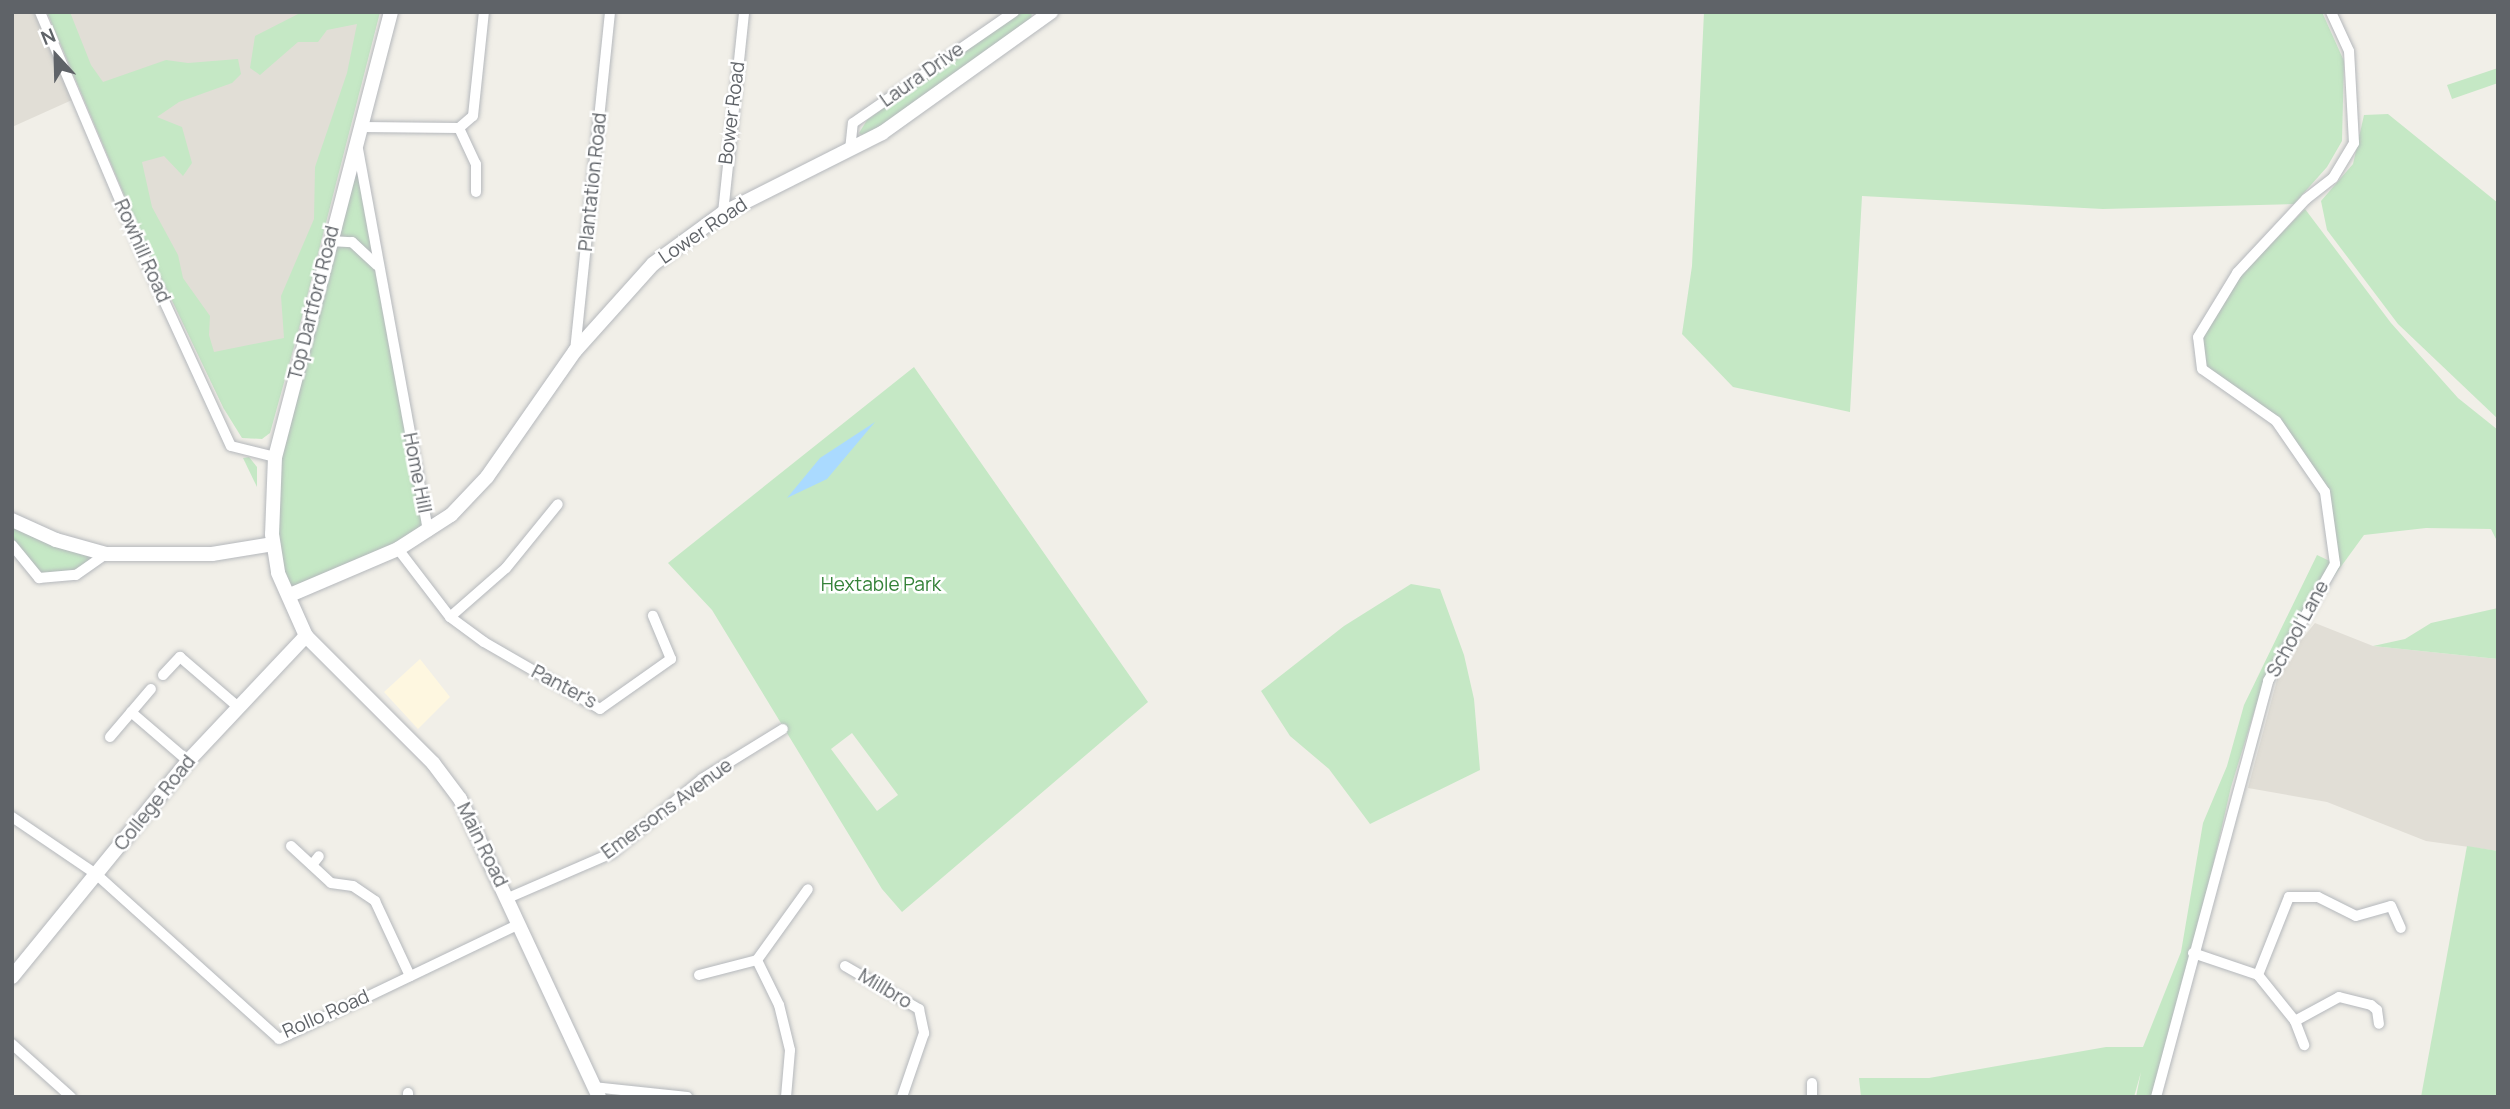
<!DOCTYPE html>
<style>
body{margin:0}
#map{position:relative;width:2510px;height:1109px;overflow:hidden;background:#f1efe8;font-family:Manrope,sans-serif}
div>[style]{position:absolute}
.commercial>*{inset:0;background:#fef7e0}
.education>*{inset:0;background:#e1ded6}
.green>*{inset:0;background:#c5e8c5}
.water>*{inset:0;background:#aadaff}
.roads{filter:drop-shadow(0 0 2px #b5b8bc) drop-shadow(0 0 2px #b5b8bc)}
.street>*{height:10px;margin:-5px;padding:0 5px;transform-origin:5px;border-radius:5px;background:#fff}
.secondary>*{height:14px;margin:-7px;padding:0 7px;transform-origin:7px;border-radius:7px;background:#fff}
span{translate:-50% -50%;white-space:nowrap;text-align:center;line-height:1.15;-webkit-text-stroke:5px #fff;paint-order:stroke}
.street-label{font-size:19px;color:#5f6368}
.park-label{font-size:19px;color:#348238}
.frame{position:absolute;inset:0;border:14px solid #5f6368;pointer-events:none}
.north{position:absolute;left:21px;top:21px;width:70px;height:70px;-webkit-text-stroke:5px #fff;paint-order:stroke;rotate:338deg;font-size:19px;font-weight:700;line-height:28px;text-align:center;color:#5f6368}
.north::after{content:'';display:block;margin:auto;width:24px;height:32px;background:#5f6368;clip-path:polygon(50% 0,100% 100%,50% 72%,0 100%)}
</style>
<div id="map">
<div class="commercial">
<i style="clip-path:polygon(420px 659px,450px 697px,418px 729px,384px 692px)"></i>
</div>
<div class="education">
<i style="clip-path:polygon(12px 12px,34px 12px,72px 100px,12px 127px)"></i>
<i style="clip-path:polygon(47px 12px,380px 12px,286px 371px,224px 409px,145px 244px)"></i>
<i style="clip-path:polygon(2315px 623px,2373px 646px,2498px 659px,2498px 851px,2426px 841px,2327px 802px,2248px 788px,2281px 665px)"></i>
</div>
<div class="green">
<i style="clip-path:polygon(47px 12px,70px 12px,91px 65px,103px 82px,166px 60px,188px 63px,238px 59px,241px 74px,232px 83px,179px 102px,157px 117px,182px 127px,192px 163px,183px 176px,164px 156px,142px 162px,152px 207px,178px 255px,183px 278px,210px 316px,209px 335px,214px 352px,284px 338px,281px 296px,314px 219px,315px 167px,347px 73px,357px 24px,327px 30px,318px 42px,298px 42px,260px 75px,250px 68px,255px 36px,302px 12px,380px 12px,297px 336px,270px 433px,262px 439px,242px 438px,224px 409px,145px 244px)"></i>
<i style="clip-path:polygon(1019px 12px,1032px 12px,1031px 19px,882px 126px,863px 136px,859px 133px,867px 120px)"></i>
<i style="clip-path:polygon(1704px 12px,2322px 12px,2344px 61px,2342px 141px,2327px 167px,2294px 204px,2103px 209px,1862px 196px,1850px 412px,1733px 387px,1682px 334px,1692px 266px)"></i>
<i style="clip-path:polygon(2498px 68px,2498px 83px,2452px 99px,2447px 85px)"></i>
<i style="clip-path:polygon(2388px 114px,2498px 203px,2498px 419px,2398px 324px,2327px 230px,2321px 201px,2353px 164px,2364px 115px)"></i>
<i style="clip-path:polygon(357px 142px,427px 532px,291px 595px,273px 544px,273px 474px)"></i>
<i style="clip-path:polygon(2305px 209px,2391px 323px,2458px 398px,2498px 430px,2498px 543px,2491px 529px,2426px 528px,2364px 535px,2294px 631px,2265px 677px,2231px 787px,2193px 953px,2151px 1097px,2136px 1097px,2141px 1072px,2134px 1097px,1861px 1097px,1859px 1078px,1929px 1078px,2106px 1047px,2143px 1047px,2181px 952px,2203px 823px,2227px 766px,2244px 705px,2317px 555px,2334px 563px,2325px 492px,2276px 421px,2202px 369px,2198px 337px,2242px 274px)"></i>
<i style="clip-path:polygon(evenodd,914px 367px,1148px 702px,902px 912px,882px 889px,712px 610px,668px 563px,914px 367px,852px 733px,898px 795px,877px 811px,831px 749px,852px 733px)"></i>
<i style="clip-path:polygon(249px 457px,257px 467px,257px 487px,243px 458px)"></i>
<i style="clip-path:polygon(12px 521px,102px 553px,76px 573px,38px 576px,12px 543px)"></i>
<i style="clip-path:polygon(1411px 584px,1440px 589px,1464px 655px,1474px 699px,1480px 770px,1370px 824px,1329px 769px,1290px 736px,1261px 691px,1344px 626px)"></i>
<i style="clip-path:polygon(2498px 608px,2498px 659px,2373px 646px,2405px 639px,2431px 623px)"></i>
<i style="clip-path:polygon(2467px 846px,2498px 851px,2498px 1097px,2421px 1097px)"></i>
</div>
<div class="water">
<i style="clip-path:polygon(875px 422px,827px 479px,787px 498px,820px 458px)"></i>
</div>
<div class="roads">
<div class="street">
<i style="left:40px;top:12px;width:264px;rotate:67deg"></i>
<i style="left:143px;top:255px;width:210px;rotate:65.3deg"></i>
<i style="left:231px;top:446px;width:45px;rotate:14deg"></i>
<i style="left:361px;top:127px;width:98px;rotate:0.6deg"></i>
<i style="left:459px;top:128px;width:18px;rotate:-41deg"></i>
<i style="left:473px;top:116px;width:105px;rotate:-84deg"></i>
<i style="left:459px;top:128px;width:40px;rotate:65deg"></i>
<i style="left:476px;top:164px;width:28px;rotate:90deg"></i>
<i style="left:358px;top:149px;width:389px;rotate:79.6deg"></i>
<i style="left:850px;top:150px;width:27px;rotate:-84deg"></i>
<i style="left:853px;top:123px;width:196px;rotate:-34.6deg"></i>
<i style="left:723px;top:213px;width:202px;rotate:-84deg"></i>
<i style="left:330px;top:241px;width:22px;rotate:3deg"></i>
<i style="left:352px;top:242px;width:34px;rotate:43deg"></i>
<i style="left:575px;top:351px;width:341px;rotate:-84.1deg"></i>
<i style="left:12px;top:545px;width:43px;rotate:50.7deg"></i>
<i style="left:39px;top:578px;width:37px;rotate:-5deg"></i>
<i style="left:76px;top:575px;width:37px;rotate:-35deg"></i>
<i style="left:398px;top:549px;width:86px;rotate:52.6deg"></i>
<i style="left:450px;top:617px;width:42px;rotate:36.3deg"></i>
<i style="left:484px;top:642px;width:134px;rotate:30deg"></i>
<i style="left:600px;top:709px;width:87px;rotate:-35.2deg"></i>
<i style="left:671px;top:659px;width:47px;rotate:-112.7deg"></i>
<i style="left:450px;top:617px;width:74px;rotate:-41.2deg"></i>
<i style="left:506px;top:568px;width:82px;rotate:-50.9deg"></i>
<i style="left:163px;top:675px;width:25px;rotate:-47deg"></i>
<i style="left:180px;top:657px;width:75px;rotate:40.7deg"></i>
<i style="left:131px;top:712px;width:75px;rotate:40.7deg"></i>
<i style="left:110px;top:737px;width:63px;rotate:-49.5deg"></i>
<i style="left:12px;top:817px;width:102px;rotate:34.2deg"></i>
<i style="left:96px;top:874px;width:246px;rotate:42deg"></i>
<i style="left:279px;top:1039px;width:266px;rotate:-25.6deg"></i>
<i style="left:291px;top:846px;width:54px;rotate:42.8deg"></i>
<i style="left:331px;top:883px;width:22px;rotate:8deg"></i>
<i style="left:353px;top:886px;width:27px;rotate:34deg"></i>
<i style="left:375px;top:901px;width:83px;rotate:65deg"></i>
<i style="left:312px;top:865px;width:11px;rotate:-52deg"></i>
<i style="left:508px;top:898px;width:113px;rotate:-23.4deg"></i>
<i style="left:612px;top:853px;width:117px;rotate:-39.4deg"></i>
<i style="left:702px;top:779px;width:95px;rotate:-31.7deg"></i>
<i style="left:2193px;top:953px;width:69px;rotate:18.7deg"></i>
<i style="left:2258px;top:975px;width:59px;rotate:51.2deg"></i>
<i style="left:2295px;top:1021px;width:26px;rotate:69deg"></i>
<i style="left:845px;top:966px;width:86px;rotate:30.2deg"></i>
<i style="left:919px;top:1009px;width:25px;rotate:78deg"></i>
<i style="left:924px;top:1033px;width:68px;rotate:109deg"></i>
<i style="left:699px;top:975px;width:60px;rotate:-14.5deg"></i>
<i style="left:2258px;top:975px;width:84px;rotate:-68.3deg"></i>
<i style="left:2289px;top:897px;width:29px"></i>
<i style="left:2318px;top:897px;width:42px;rotate:26.6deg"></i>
<i style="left:2356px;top:916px;width:36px;rotate:-16deg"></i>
<i style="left:2391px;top:906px;width:24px;rotate:66deg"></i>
<i style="left:2295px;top:1021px;width:50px;rotate:-28.6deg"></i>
<i style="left:2339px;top:997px;width:33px;rotate:14deg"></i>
<i style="left:2371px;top:1005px;width:8px;rotate:40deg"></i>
<i style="left:2377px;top:1010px;width:14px;rotate:82deg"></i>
<i style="left:12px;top:1044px;width:79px;rotate:41.9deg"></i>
<i style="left:593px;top:1087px;width:95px;rotate:6.1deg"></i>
<i style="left:408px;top:1093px;width:4px;rotate:90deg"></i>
<i style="left:786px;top:1097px;width:47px;rotate:-85.1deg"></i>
<i style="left:790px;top:1050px;width:46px;rotate:-103.7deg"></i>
<i style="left:779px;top:1005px;width:50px;rotate:-116.1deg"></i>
<i style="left:757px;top:960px;width:87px;rotate:-54.3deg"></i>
<i style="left:1812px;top:1097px;width:14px;rotate:-90deg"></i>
<i style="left:2156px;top:1097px;width:431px;rotate:-74.9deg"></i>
<i style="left:2268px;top:681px;width:135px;rotate:-60.2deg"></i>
<i style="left:2335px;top:564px;width:73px;rotate:-97.9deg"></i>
<i style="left:2325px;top:492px;width:86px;rotate:-124.6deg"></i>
<i style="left:2276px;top:421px;width:90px;rotate:-144.9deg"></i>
<i style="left:2202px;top:369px;width:32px;rotate:-97deg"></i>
<i style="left:2198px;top:337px;width:75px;rotate:-58.6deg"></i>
<i style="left:2237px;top:273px;width:101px;rotate:-47deg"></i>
<i style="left:2306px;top:199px;width:34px;rotate:-38deg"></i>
<i style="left:2333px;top:178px;width:41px;rotate:-59deg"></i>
<i style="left:2354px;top:143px;width:92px;rotate:-93.1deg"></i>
<i style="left:2349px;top:51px;width:43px;rotate:-114.8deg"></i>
</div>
<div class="secondary">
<i style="left:391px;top:12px;width:460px;rotate:104.6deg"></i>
<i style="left:275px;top:457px;width:77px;rotate:92.2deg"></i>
<i style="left:272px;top:534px;width:39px;rotate:81deg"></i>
<i style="left:278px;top:573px;width:69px;rotate:66deg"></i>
<i style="left:306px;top:636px;width:180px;rotate:45deg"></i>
<i style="left:433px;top:763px;width:45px;rotate:53.1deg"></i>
<i style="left:460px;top:799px;width:329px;rotate:65deg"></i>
<i style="left:12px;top:520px;width:48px;rotate:24.4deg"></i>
<i style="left:56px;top:540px;width:52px;rotate:15.6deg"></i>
<i style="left:106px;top:554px;width:106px"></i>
<i style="left:212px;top:554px;width:62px;rotate:-9.3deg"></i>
<i style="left:290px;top:595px;width:117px;rotate:-23.1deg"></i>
<i style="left:398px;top:549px;width:63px;rotate:-32.7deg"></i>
<i style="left:451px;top:515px;width:52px;rotate:-46.5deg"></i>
<i style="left:487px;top:477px;width:154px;rotate:-55.1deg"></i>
<i style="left:575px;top:351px;width:117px;rotate:-48.1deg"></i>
<i style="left:653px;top:264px;width:87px;rotate:-36.1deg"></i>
<i style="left:723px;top:213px;width:178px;rotate:-26.7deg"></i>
<i style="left:882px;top:133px;width:208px;rotate:-35.6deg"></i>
<i style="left:12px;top:977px;width:279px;rotate:-50.8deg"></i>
<i style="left:188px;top:761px;width:172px;rotate:-46.7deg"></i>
</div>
</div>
<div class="street-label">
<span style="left:922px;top:75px;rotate:-35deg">Laura Drive</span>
<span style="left:732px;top:113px;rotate:-83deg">Bower Road</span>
<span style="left:593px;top:182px;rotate:-84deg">Plantation Road</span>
<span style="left:703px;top:231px;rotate:-34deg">Lower Road</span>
<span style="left:142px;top:251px;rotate:66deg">Rowhill Road</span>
<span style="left:314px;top:303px;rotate:-76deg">Top Dartford Road</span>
<span style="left:417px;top:473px;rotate:79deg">Home Hill</span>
<span style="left:2298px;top:629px;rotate:-61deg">School Lane</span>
<span style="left:564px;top:687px;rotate:28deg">Panter's</span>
<span style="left:155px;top:803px;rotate:-51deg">College Road</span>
<span style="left:667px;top:809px;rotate:-36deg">Emersons Avenue</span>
<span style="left:482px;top:845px;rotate:64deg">Main Road</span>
<span style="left:885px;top:989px;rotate:31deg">Millbro</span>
<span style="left:326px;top:1014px;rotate:-24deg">Rollo Road</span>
</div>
<div class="park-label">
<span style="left:881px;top:585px">Hextable Park</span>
</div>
<div class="frame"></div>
<div class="north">N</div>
</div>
